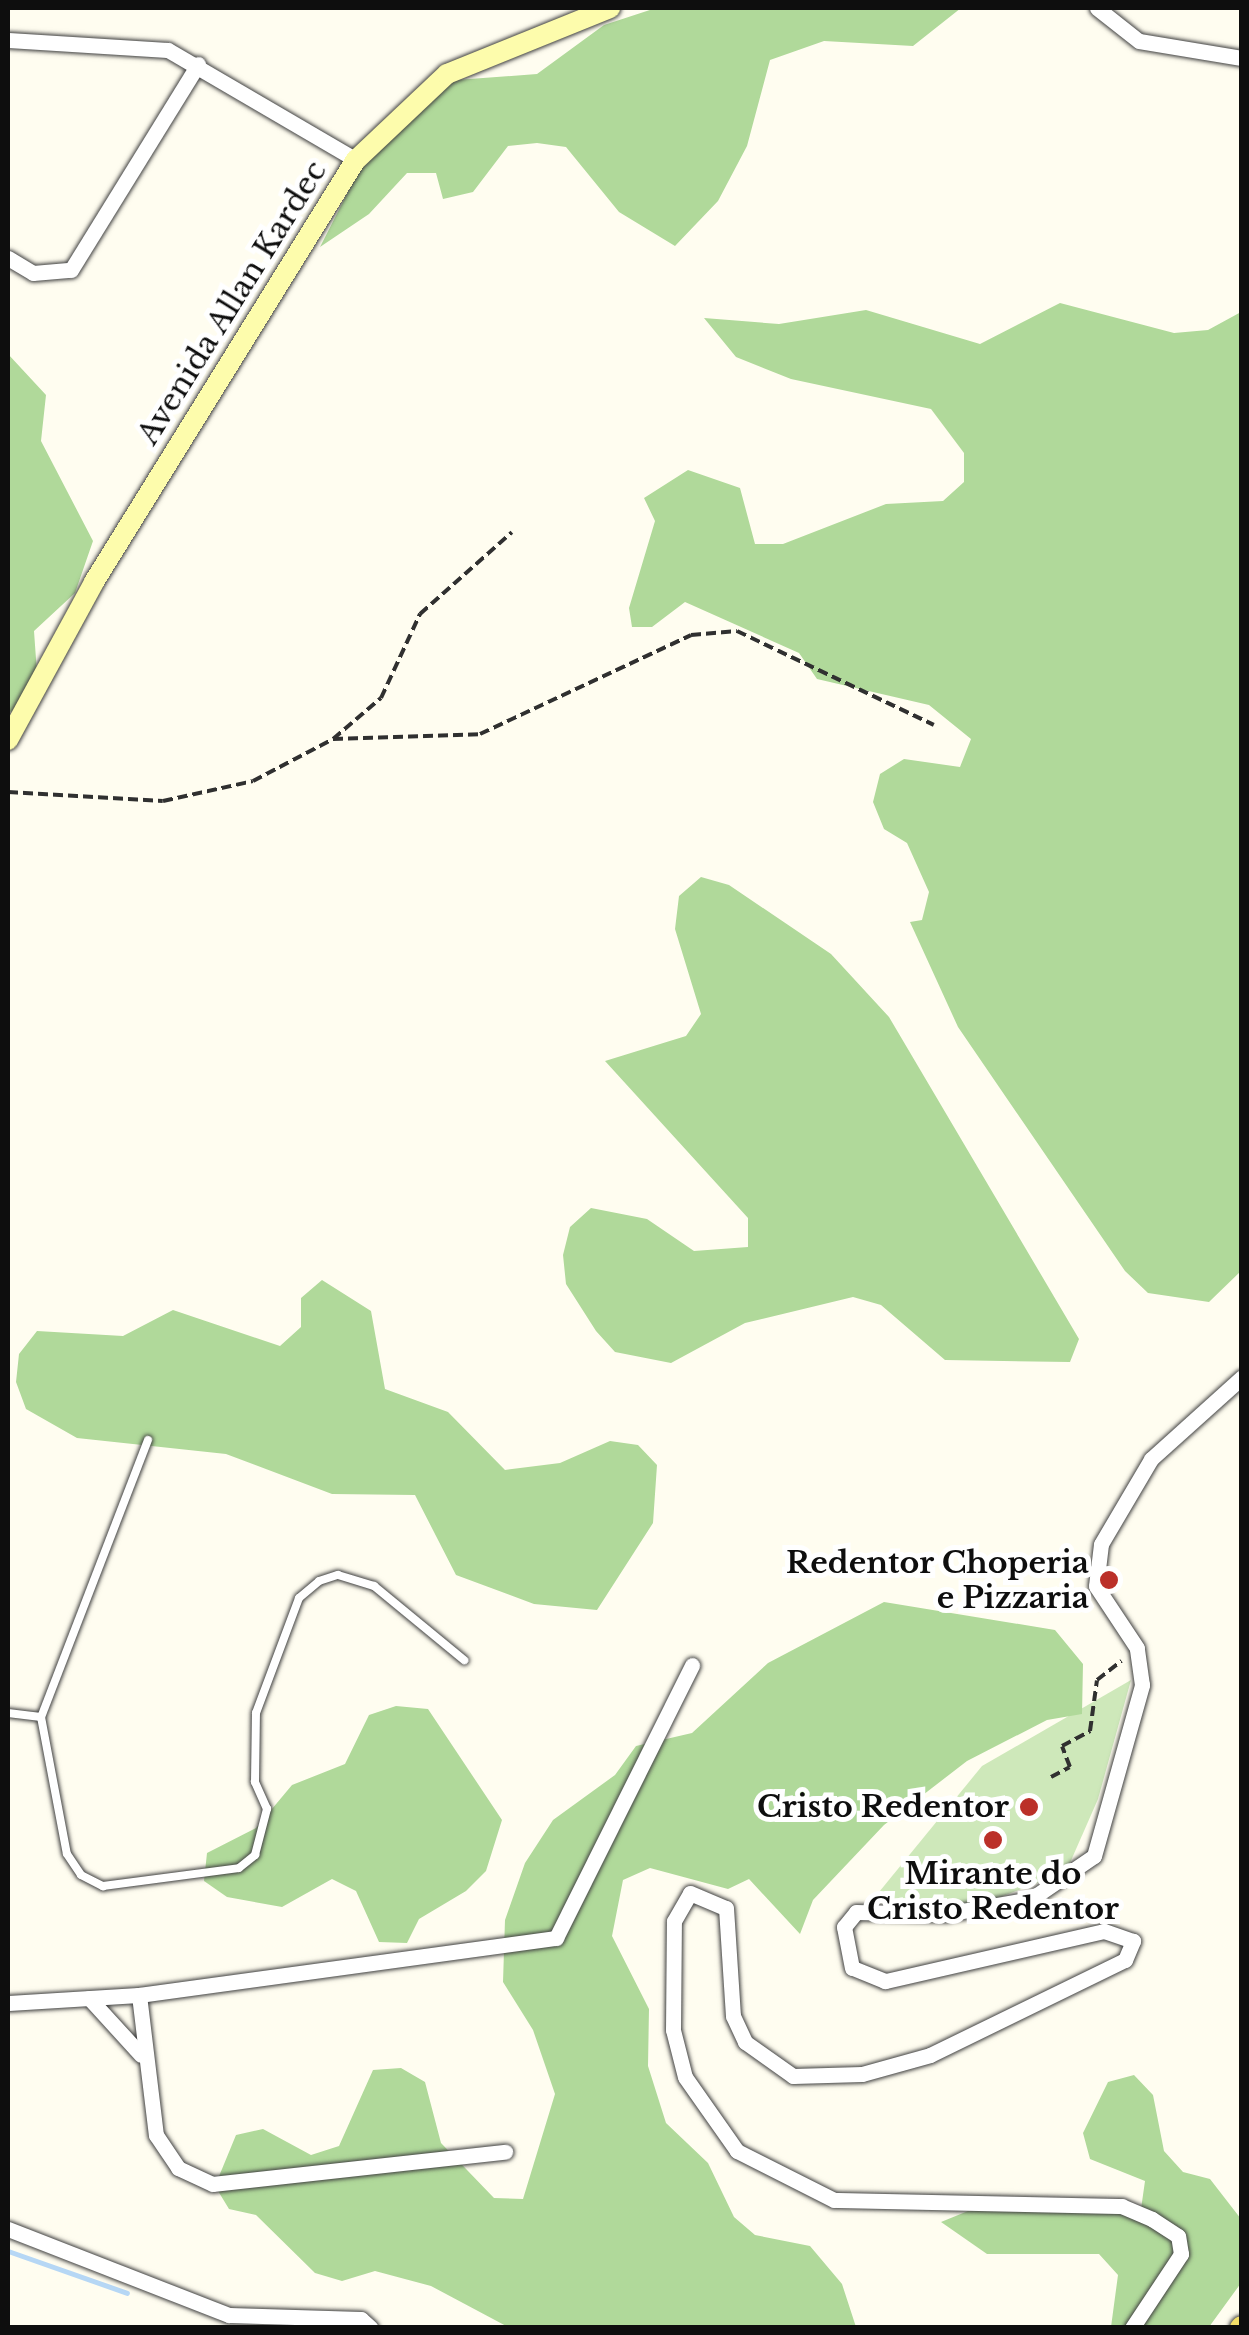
<!DOCTYPE html>
<style>
body{margin:0}
#map{position:relative;width:1249px;height:2335px;overflow:hidden;background:#fffdf0;font-family:"Libre Baskerville",serif}
div>[style]{position:absolute}
.green>*{inset:0;background:#cee8ba}
.forest>*{inset:0;background:#b0d99a}
.stream>*{height:5px;margin:-2.5px;padding:0 2.5px;transform-origin:2.5px;border-radius:2.5px;background:#b6d7f5}
.path>*{height:4px;margin-top:-2px;transform-origin:0;background:repeating-linear-gradient(90deg,#303030 0 10px,transparent 0 15px)}
.roads{filter:drop-shadow(0 0 2px #414141) drop-shadow(0 0 2px #414141)}
.lane>*{height:8px;margin:-4px;padding:0 4px;transform-origin:4px;border-radius:4px;background:#fff}
.street>*{height:15px;margin:-7.5px;padding:0 7.5px;transform-origin:7.5px;border-radius:7.5px;background:#fff}
.secondary>*{height:20px;margin:-10px;padding:0 10px;transform-origin:10px;border-radius:10px;background:#fdfcac}
.primary>*{height:22px;margin:-11px;padding:0 11px;transform-origin:11px;border-radius:11px;background:#f5e069}
.dots>*{width:28px;height:28px;translate:-50% -50%;box-sizing:border-box;border:5px solid #fff;border-radius:50%}
span{translate:-50% -50%;white-space:nowrap;text-align:center;line-height:1.15;-webkit-text-stroke:10px #fff;paint-order:stroke}
.street-label{font-size:30px;color:#0e0e0e}
.poi-label{font-size:30px;color:#0e0e0e;font-weight:700}
.right{translate:-100% -50%;text-align:right}
.frame{position:absolute;inset:0;border:10px solid #0e0e0e;pointer-events:none}
</style>
<div id="map">
<div class="green">
<i style="clip-path:polygon(1131px 1680px,1098px 1799px,1066px 1872px,982px 1904px,875px 1897px,982px 1766px)"></i>
</div>
<div class="forest">
<i style="clip-path:polygon(656px 8px,961px 8px,913px 46px,824px 41px,770px 60px,747px 146px,718px 201px,675px 246px,619px 212px,566px 147px,537px 143px,508px 146px,473px 192px,443px 199px,436px 173px,407px 173px,369px 214px,320px 247px,375px 139px,456px 80px,537px 74px,604px 25px)"></i>
<i style="clip-path:polygon(1060px 303px,1174px 333px,1208px 330px,1241px 312px,1242px 1270px,1209px 1302px,1148px 1293px,1125px 1271px,958px 1027px,910px 922px,922px 920px,929px 892px,907px 843px,884px 829px,873px 802px,880px 774px,904px 759px,960px 767px,971px 739px,929px 705px,817px 679px,799px 653px,685px 602px,652px 627px,632px 627px,629px 608px,655px 521px,644px 498px,688px 470px,740px 488px,755px 544px,783px 544px,886px 504px,943px 501px,964px 482px,964px 453px,931px 409px,791px 379px,736px 357px,704px 318px,779px 324px,866px 310px,980px 344px)"></i>
<i style="clip-path:polygon(8px 354px,46px 395px,41px 441px,93px 541px,75px 593px,34px 631px,38px 687px,22px 710px,8px 712px)"></i>
<i style="clip-path:polygon(701px 877px,729px 885px,831px 954px,889px 1017px,1079px 1339px,1070px 1362px,945px 1360px,881px 1305px,853px 1297px,745px 1323px,671px 1363px,615px 1352px,596px 1331px,566px 1284px,563px 1255px,570px 1227px,591px 1208px,647px 1219px,694px 1251px,748px 1247px,748px 1218px,605px 1061px,686px 1036px,701px 1014px,675px 929px,679px 896px)"></i>
<i style="clip-path:polygon(322px 1280px,371px 1311px,385px 1389px,448px 1412px,505px 1470px,560px 1463px,610px 1441px,638px 1445px,657px 1465px,653px 1523px,597px 1610px,534px 1604px,456px 1575px,415px 1495px,332px 1494px,226px 1454px,77px 1438px,26px 1409px,16px 1382px,19px 1354px,37px 1331px,123px 1336px,173px 1310px,280px 1346px,301px 1327px,301px 1298px)"></i>
<i style="clip-path:polygon(884px 1602px,1055px 1630px,1083px 1664px,1082px 1714px,1047px 1720px,967px 1761px,884px 1825px,813px 1900px,800px 1934px,749px 1879px,728px 1889px,650px 1868px,623px 1880px,612px 1936px,649px 2009px,648px 2066px,666px 2123px,708px 2163px,734px 2217px,755px 2235px,810px 2246px,842px 2284px,856px 2327px,508px 2327px,431px 2286px,375px 2271px,342px 2281px,315px 2273px,256px 2215px,229px 2209px,215px 2186px,236px 2135px,263px 2129px,311px 2155px,339px 2146px,373px 2070px,401px 2068px,425px 2082px,441px 2143px,494px 2198px,523px 2199px,555px 2094px,533px 2030px,503px 1982px,505px 1920px,525px 1863px,553px 1820px,615px 1775px,636px 1746px,692px 1733px,768px 1663px)"></i>
<i style="clip-path:polygon(396px 1706px,428px 1709px,502px 1820px,486px 1871px,466px 1891px,419px 1919px,407px 1943px,379px 1942px,356px 1891px,332px 1879px,282px 1907px,227px 1897px,204px 1881px,207px 1853px,256px 1828px,292px 1785px,345px 1764px,369px 1715px)"></i>
<i style="clip-path:polygon(1134px 2075px,1153px 2095px,1164px 2151px,1183px 2172px,1210px 2179px,1241px 2219px,1241px 2283px,1209px 2327px,1111px 2327px,1118px 2275px,1099px 2254px,987px 2254px,941px 2222px,968px 2211px,1141px 2209px,1145px 2181px,1090px 2159px,1083px 2133px,1108px 2082px)"></i>
</div>
<div class="stream">
<i style="left:8px;top:2251px;width:126px;rotate:19.4deg"></i>
</div>
<div class="path">
<i style="left:333px;top:739px;width:147px;rotate:-1.9deg"></i>
<i style="left:480px;top:734px;width:233px;rotate:-25.1deg"></i>
<i style="left:691px;top:635px;width:46px;rotate:-5deg"></i>
<i style="left:737px;top:631px;width:218px;rotate:25.5deg"></i>
<i style="left:8px;top:792px;width:155px;rotate:3.3deg"></i>
<i style="left:163px;top:801px;width:92px;rotate:-12.5deg"></i>
<i style="left:253px;top:781px;width:90px;rotate:-27.7deg"></i>
<i style="left:333px;top:739px;width:63px;rotate:-40.5deg"></i>
<i style="left:381px;top:698px;width:93px;rotate:-65.1deg"></i>
<i style="left:420px;top:614px;width:123px;rotate:-41.7deg"></i>
<i style="left:1051px;top:1777px;width:21px;rotate:-28deg"></i>
<i style="left:1070px;top:1767px;width:22px;rotate:-111deg"></i>
<i style="left:1062px;top:1746px;width:32px;rotate:-28deg"></i>
<i style="left:1090px;top:1731px;width:51px;rotate:-82.2deg"></i>
<i style="left:1097px;top:1680px;width:31px;rotate:-38deg"></i>
</div>
<div class="roads">
<div class="lane">
<i style="left:148px;top:1440px;width:297px;rotate:111.1deg"></i>
<i style="left:41px;top:1717px;width:139px;rotate:79.3deg"></i>
<i style="left:67px;top:1854px;width:25px;rotate:56deg"></i>
<i style="left:81px;top:1875px;width:25px;rotate:27deg"></i>
<i style="left:103px;top:1886px;width:137px;rotate:-7.5deg"></i>
<i style="left:239px;top:1868px;width:21px;rotate:-39deg"></i>
<i style="left:255px;top:1855px;width:48px;rotate:-75.4deg"></i>
<i style="left:267px;top:1809px;width:30px;rotate:-114deg"></i>
<i style="left:255px;top:1782px;width:69px;rotate:-89.2deg"></i>
<i style="left:256px;top:1713px;width:123px;rotate:-69.5deg"></i>
<i style="left:299px;top:1598px;width:26px;rotate:-40deg"></i>
<i style="left:319px;top:1581px;width:20px;rotate:-18deg"></i>
<i style="left:338px;top:1575px;width:38px;rotate:17deg"></i>
<i style="left:374px;top:1586px;width:117px;rotate:39.4deg"></i>
<i style="left:8px;top:1713px;width:33px;rotate:7deg"></i>
</div>
<div class="street">
<i style="left:1097px;top:8px;width:53px;rotate:38.2deg"></i>
<i style="left:1139px;top:41px;width:104px;rotate:9.4deg"></i>
<i style="left:8px;top:40px;width:160px;rotate:3.6deg"></i>
<i style="left:168px;top:50px;width:218px;rotate:30.3deg"></i>
<i style="left:8px;top:258px;width:29px;rotate:31deg"></i>
<i style="left:33px;top:273px;width:38px;rotate:-5deg"></i>
<i style="left:71px;top:270px;width:242px;rotate:-58.3deg"></i>
<i style="left:139px;top:1995px;width:141px;rotate:83.1deg"></i>
<i style="left:156px;top:2135px;width:40px;rotate:56deg"></i>
<i style="left:178px;top:2168px;width:38px;rotate:25deg"></i>
<i style="left:213px;top:2184px;width:294px;rotate:-6.3deg"></i>
<i style="left:89px;top:1998px;width:77px;rotate:47.6deg"></i>
<i style="left:8px;top:2003px;width:131px;rotate:-3.5deg"></i>
<i style="left:139px;top:1995px;width:421px;rotate:-7.8deg"></i>
<i style="left:556px;top:1938px;width:305px;rotate:-63.5deg"></i>
<i style="left:8px;top:2229px;width:237px;rotate:21.3deg"></i>
<i style="left:229px;top:2315px;width:132px;rotate:1.7deg"></i>
<i style="left:361px;top:2319px;width:13px;rotate:42deg"></i>
<i style="left:1132px;top:2328px;width:89px;rotate:-56.5deg"></i>
<i style="left:1181px;top:2254px;width:18px;rotate:-99deg"></i>
<i style="left:1178px;top:2236px;width:31px;rotate:-147deg"></i>
<i style="left:1152px;top:2219px;width:33px;rotate:-157deg"></i>
<i style="left:1122px;top:2206px;width:288px;rotate:-178.8deg"></i>
<i style="left:834px;top:2200px;width:109px;rotate:-153.2deg"></i>
<i style="left:737px;top:2151px;width:90px;rotate:-125.1deg"></i>
<i style="left:685px;top:2077px;width:49px;rotate:-104.3deg"></i>
<i style="left:673px;top:2030px;width:109px;rotate:-89.5deg"></i>
<i style="left:674px;top:1921px;width:32px;rotate:-60deg"></i>
<i style="left:690px;top:1893px;width:39px;rotate:23deg"></i>
<i style="left:726px;top:1908px;width:108px;rotate:86.3deg"></i>
<i style="left:733px;top:2016px;width:29px;rotate:65deg"></i>
<i style="left:745px;top:2042px;width:59px;rotate:35.3deg"></i>
<i style="left:793px;top:2076px;width:69px;rotate:-1.7deg"></i>
<i style="left:862px;top:2074px;width:71px;rotate:-15.6deg"></i>
<i style="left:930px;top:2055px;width:217px;rotate:-26deg"></i>
<i style="left:1125px;top:1960px;width:21px;rotate:-67deg"></i>
<i style="left:1133px;top:1941px;width:31px;rotate:-161deg"></i>
<i style="left:1104px;top:1931px;width:225px;rotate:167.1deg"></i>
<i style="left:885px;top:1981px;width:35px;rotate:-158deg"></i>
<i style="left:852px;top:1968px;width:42px;rotate:-101deg"></i>
<i style="left:844px;top:1927px;width:19px;rotate:-51deg"></i>
<i style="left:856px;top:1912px;width:89px;rotate:1.3deg"></i>
<i style="left:945px;top:1914px;width:87px;rotate:-9.9deg"></i>
<i style="left:1031px;top:1899px;width:76px;rotate:-34.3deg"></i>
<i style="left:1094px;top:1856px;width:178px;rotate:-74.3deg"></i>
<i style="left:1142px;top:1685px;width:37px;rotate:-98deg"></i>
<i style="left:1137px;top:1648px;width:74px;rotate:-123.5deg"></i>
<i style="left:1096px;top:1586px;width:42px;rotate:-83.2deg"></i>
<i style="left:1101px;top:1544px;width:99px;rotate:-59.5deg"></i>
<i style="left:1151px;top:1459px;width:122px;rotate:-42deg"></i>
</div>
<div class="secondary">
<i style="left:8px;top:740px;width:180px;rotate:-61.4deg"></i>
<i style="left:94px;top:582px;width:497px;rotate:-58.2deg"></i>
<i style="left:356px;top:160px;width:125px;rotate:-43.4deg"></i>
<i style="left:447px;top:74px;width:176px;rotate:-22deg"></i>
</div>
<div class="primary">
<i style="left:1241px;top:2328px;width:1px;rotate:-45deg"></i>
</div>
</div>
<div class="dots">
<i style="left:1109px;top:1580px;background:#bb3029"></i>
<i style="left:1029px;top:1807px;background:#bb3029"></i>
<i style="left:993px;top:1840px;background:#bb3029"></i>
</div>
<div class="street-label">
<span style="left:232px;top:303px;rotate:-58deg">Avenida Allan Kardec</span>
</div>
<div class="poi-label">
<span class="right" style="left:1089px;top:1580px">Redentor Choperia<br>e Pizzaria</span>
<span class="right" style="left:1009px;top:1807px">Cristo Redentor</span>
<span style="left:993px;top:1891px">Mirante do<br>Cristo Redentor</span>
</div>
<div class="frame"></div>
</div>
